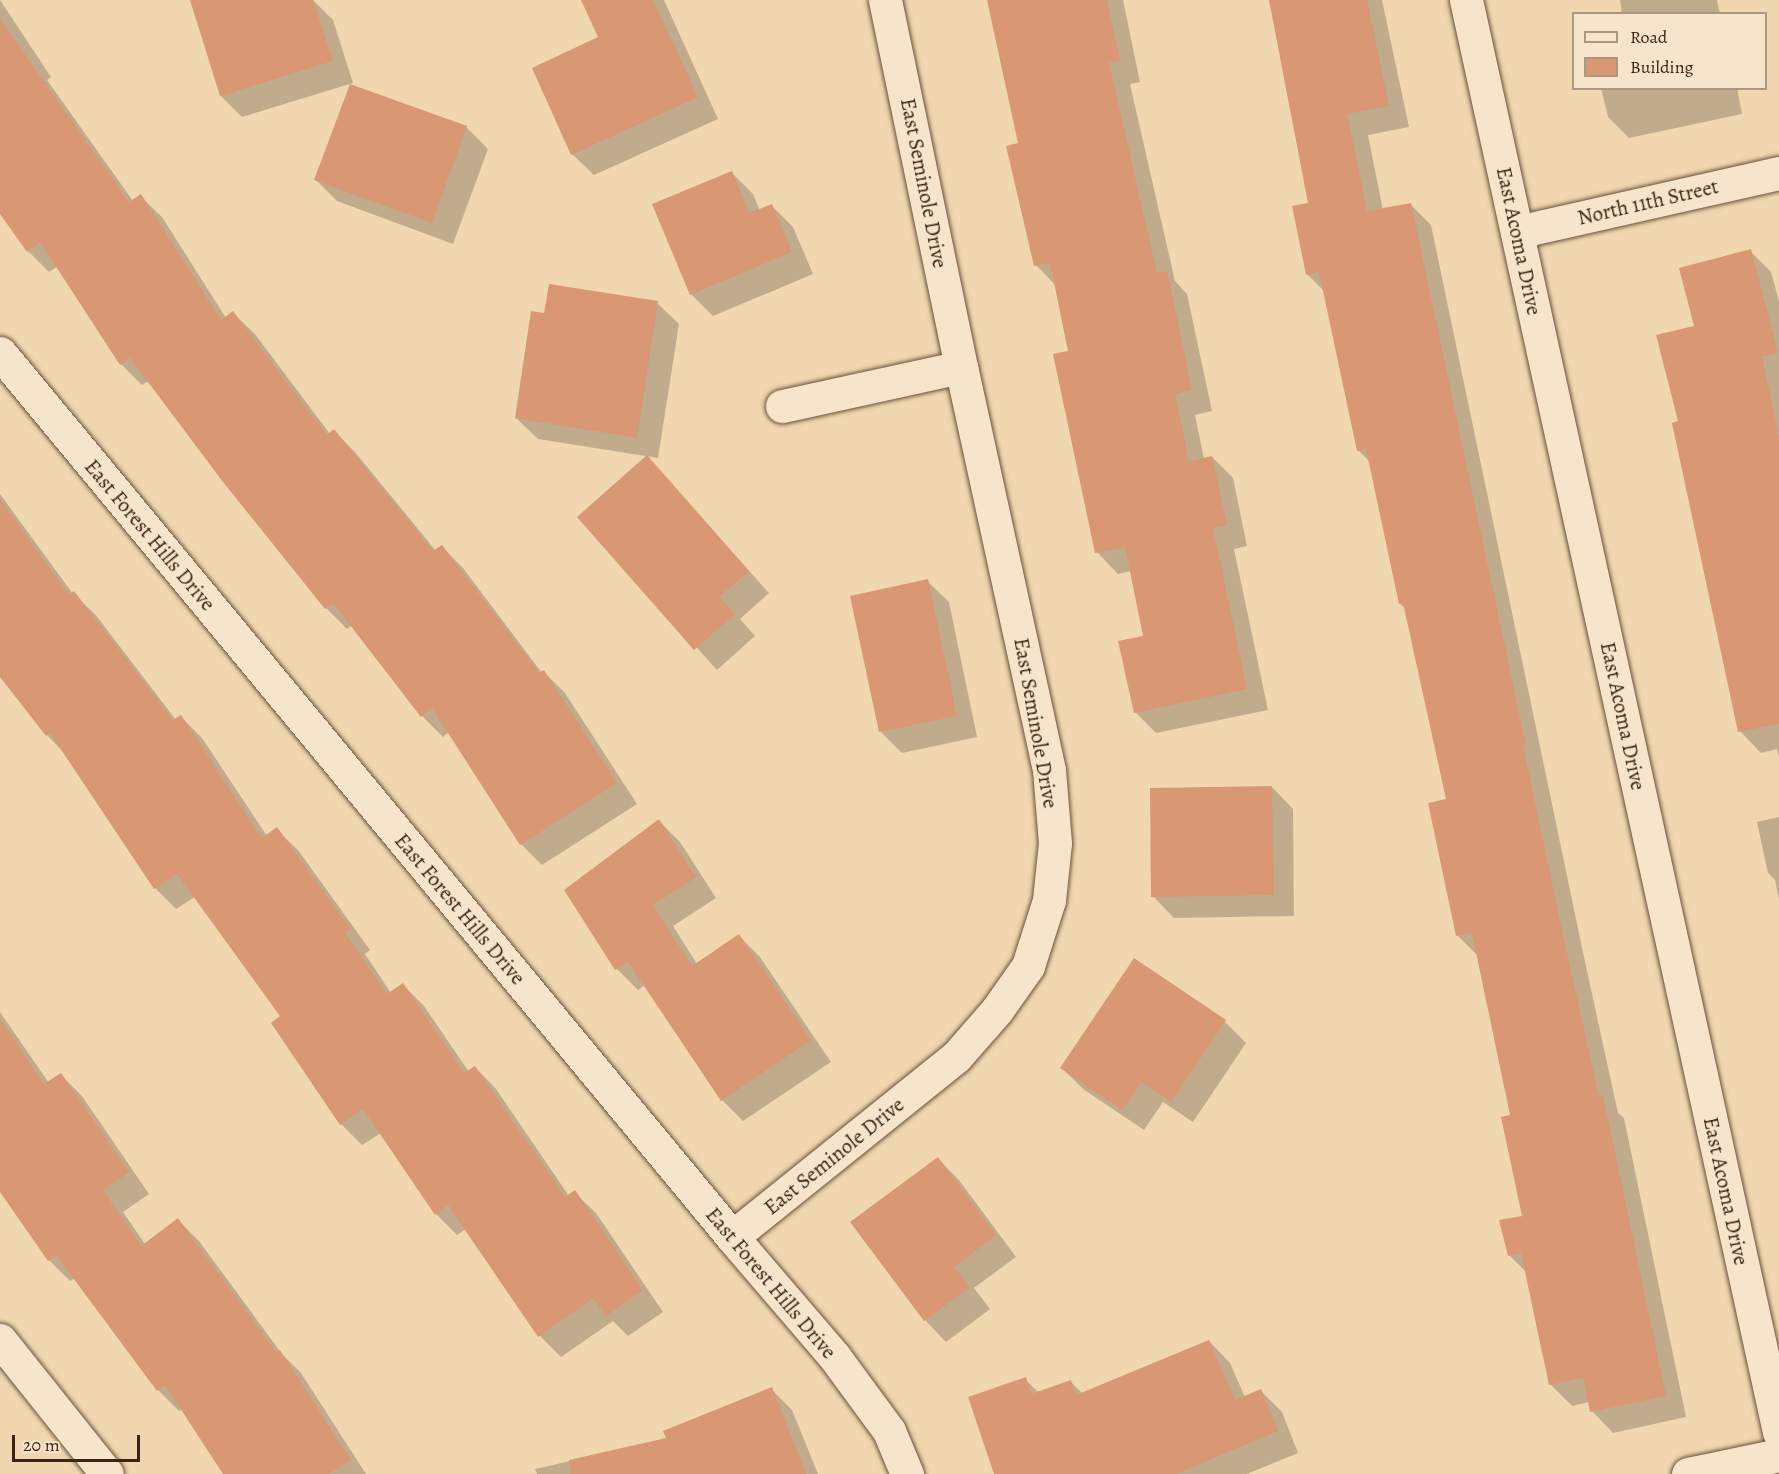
<!DOCTYPE html>
<style>
body{margin:0}
#map{position:relative;width:1779px;height:1474px;overflow:hidden;background:#f1d7af;font-family:Alegreya,serif}
div>[style]{position:absolute}
.shadow>*{inset:0;background:#0003}
.building>*{inset:0;background:#d99774}
.roads{filter:drop-shadow(0 0 2px #69513c) drop-shadow(0 0 2px #69513c)}
.street>*{height:33px;margin:-16.5px;padding:0 16.5px;transform-origin:16.5px;border-radius:16.5px;background:#f6e5cb}
span{translate:-50% -50%;white-space:nowrap;text-align:center;line-height:1.15;-webkit-text-stroke:4.5px #f6e5cb;paint-order:stroke}
.street-label{font-size:21px;color:#3c2415}
.legend{position:absolute;left:1572px;top:12px;width:195px;height:78px;box-sizing:border-box;background:#f6e5cb;border:2px solid #ac9882;margin:0;padding:8px 10px;list-style:none;font-size:18px;color:#3c2415}
.legend li{display:flex;align-items:center;gap:12px;height:30px}
.legend b{width:30px;border:2px solid #ac9882}
.scale{position:absolute;left:12px;top:1435px;width:128px;height:27px;box-sizing:border-box;border:3px solid #3c2415;border-top:0;padding-left:8px;font-size:18px;line-height:21px;white-space:nowrap;color:#3c2415;-webkit-text-stroke:4px #f6e5cb;paint-order:stroke}
</style>
<div id="map">
<div class="shadow">
<i style="clip-path:polygon(0 0,51px 77px,47px 80px,133px 201px,140px 196px,162px 217px,226px 318px,233px 313px,255px 334px,330px 434px,334px 431px,355px 452px,436px 551px,442px 547px,463px 568px,542px 673px,544px 672px,565px 693px,637px 804px,542px 865px,521px 844px,449px 732px,443px 737px,422px 716px,352px 625px,347px 629px,326px 608px,149px 381px,142px 385px,121px 364px,58px 266px,49px 272px,28px 251px,0 211px)"></i>
<i style="clip-path:polygon(191px 0,313px 0,333px 20px,353px 83px,242px 117px,221px 96px)"></i>
<i style="clip-path:polygon(595px 0,664px 0,718px 119px,594px 175px,572px 154px,600px 38px)"></i>
<i style="clip-path:polygon(989px 0,1123px 0,1140px 82px,1130px 84px,1175px 281px,1187px 294px,1212px 411px,1195px 415px,1204px 459px,1212px 457px,1233px 478px,1247px 546px,1234px 549px,1268px 710px,1156px 733px,1135px 712px,1145px 637px,1131px 571px,1118px 574px,1097px 552px,1070px 352px,1056px 286px,1036px 265px,1020px 145px)"></i>
<i style="clip-path:polygon(1270px 0,1382px 0,1409px 127px,1368px 135px,1383px 210px,1410px 204px,1431px 225px,1584px 957px,1618px 1113px,1624px 1118px,1686px 1417px,1613px 1433px,1592px 1411px,1589px 1402px,1572px 1406px,1550px 1384px,1526px 1272px,1509px 1255px,1523px 1217px,1512px 1116px,1478px 956px,1458px 936px,1447px 800px,1406px 609px,1400px 604px,1370px 462px,1358px 450px,1325px 292px,1307px 274px,1309px 204px)"></i>
<i style="clip-path:polygon(1620px 0,1717px 0,1720px 14px,1622px 14px)"></i>
<i style="clip-path:polygon(1601px 88px,1737px 88px,1742px 114px,1629px 138px,1608px 117px)"></i>
<i style="clip-path:polygon(466px 127px,488px 149px,453px 244px,337px 201px,316px 180px)"></i>
<i style="clip-path:polygon(731px 172px,753px 194px,760px 211px,772px 206px,793px 227px,813px 274px,713px 316px,691px 294px)"></i>
<i style="clip-path:polygon(1750px 251px,1771px 272px,1779px 301px,1779px 757px,1777px 749px,1761px 753px,1740px 731px,1680px 422px,1696px 327px)"></i>
<i style="clip-path:polygon(657px 303px,679px 324px,658px 458px,538px 439px,516px 418px,545px 315px)"></i>
<i style="clip-path:polygon(647px 457px,769px 593px,740px 619px,755px 636px,717px 670px,579px 517px)"></i>
<i style="clip-path:polygon(0 494px,73px 594px,95px 614px,176px 720px,181px 717px,202px 738px,267px 836px,276px 829px,298px 850px,370px 950px,365px 954px,391px 993px,403px 985px,424px 1006px,469px 1072px,475px 1067px,496px 1089px,569px 1196px,574px 1192px,596px 1213px,663px 1312px,628px 1336px,613px 1321px,561px 1357px,540px 1336px,466px 1229px,457px 1235px,436px 1214px,381px 1133px,362px 1145px,341px 1124px,283px 1017px,195px 897px,176px 909px,155px 888px,67px 756px,47px 735px,0 675px)"></i>
<i style="clip-path:polygon(927px 581px,949px 602px,977px 737px,902px 753px,881px 732px)"></i>
<i style="clip-path:polygon(1272px 787px,1293px 809px,1294px 916px,1174px 918px,1153px 896px)"></i>
<i style="clip-path:polygon(1779px 817px,1779px 900px,1775px 880px,1768px 873px,1757px 822px)"></i>
<i style="clip-path:polygon(659px 821px,680px 842px,716px 898px,673px 926px,697px 964px,739px 936px,760px 957px,831px 1062px,743px 1121px,722px 1100px,645px 985px,638px 990px,617px 969px)"></i>
<i style="clip-path:polygon(0 1012px,49px 1083px,61px 1075px,82px 1096px,149px 1194px,123px 1212px,145px 1244px,178px 1220px,199px 1241px,282px 1354px,301px 1373px,366px 1474px,224px 1474px,182px 1409px,179px 1411px,158px 1390px,75px 1278px,70px 1281px,49px 1260px,0 1189px)"></i>
<i style="clip-path:polygon(1225px 1022px,1246px 1043px,1193px 1122px,1163px 1102px,1144px 1130px,1083px 1089px,1062px 1068px)"></i>
<i style="clip-path:polygon(938px 1159px,959px 1180px,1016px 1257px,974px 1288px,990px 1309px,946px 1342px,925px 1320px,852px 1222px)"></i>
<i style="clip-path:polygon(1209px 1341px,1230px 1363px,1245px 1397px,1260px 1390px,1282px 1412px,1298px 1453px,1247px 1474px,995px 1474px,1025px 1379px,1039px 1393px,1071px 1382px,1083px 1394px)"></i>
<i style="clip-path:polygon(771px 1389px,792px 1410px,818px 1474px,537px 1474px,535px 1469px,668px 1439px)"></i>
</div>
<div class="building">
<i style="clip-path:polygon(190px 0,313px 0,333px 61px,220px 96px)"></i>
<i style="clip-path:polygon(581px 0,653px 0,698px 97px,571px 155px,532px 68px,598px 37px)"></i>
<i style="clip-path:polygon(987px 0,1107px 0,1120px 61px,1109px 63px,1157px 273px,1167px 271px,1192px 390px,1175px 394px,1189px 461px,1212px 456px,1227px 525px,1213px 528px,1247px 689px,1134px 713px,1118px 641px,1143px 636px,1125px 547px,1095px 553px,1053px 354px,1068px 351px,1050px 263px,1034px 266px,1006px 146px,1018px 143px)"></i>
<i style="clip-path:polygon(1269px 0,1367px 0,1389px 106px,1347px 114px,1367px 211px,1411px 203px,1526px 746px,1523px 746px,1563px 935px,1599px 1096px,1603px 1095px,1666px 1396px,1590px 1412px,1583px 1378px,1549px 1385px,1521px 1253px,1508px 1256px,1499px 1220px,1522px 1216px,1501px 1117px,1510px 1115px,1472px 933px,1456px 936px,1428px 803px,1446px 799px,1403px 603px,1399px 604px,1366px 449px,1357px 451px,1319px 272px,1306px 275px,1292px 206px,1308px 203px)"></i>
<i style="clip-path:polygon(0 19px,129px 202px,141px 194px,221px 320px,233px 311px,327px 435px,334px 429px,433px 551px,442px 545px,539px 673px,544px 670px,617px 783px,520px 845px,432px 708px,421px 717px,333px 603px,325px 609px,223px 482px,130px 358px,120px 365px,40px 242px,27px 252px,0 214px)"></i>
<i style="clip-path:polygon(350px 84px,467px 126px,432px 223px,314px 180px)"></i>
<i style="clip-path:polygon(732px 171px,749px 213px,772px 204px,792px 252px,690px 295px,652px 204px)"></i>
<i style="clip-path:polygon(1751px 249px,1778px 353px,1762px 357px,1779px 437px,1779px 724px,1738px 732px,1672px 423px,1678px 421px,1656px 335px,1694px 326px,1679px 268px)"></i>
<i style="clip-path:polygon(549px 284px,658px 301px,637px 438px,515px 418px,531px 311px,544px 313px)"></i>
<i style="clip-path:polygon(647px 455px,749px 571px,719px 597px,735px 614px,694px 650px,577px 517px)"></i>
<i style="clip-path:polygon(0 499px,69px 595px,74px 591px,173px 720px,181px 715px,262px 838px,277px 827px,350px 928px,345px 933px,387px 994px,403px 983px,464px 1073px,475px 1066px,565px 1197px,575px 1190px,643px 1290px,606px 1316px,593px 1298px,538px 1337px,448px 1205px,435px 1215px,363px 1109px,340px 1125px,271px 1023px,280px 1016px,177px 874px,154px 889px,50px 733px,46px 736px,0 677px)"></i>
<i style="clip-path:polygon(928px 579px,957px 716px,879px 732px,850px 596px)"></i>
<i style="clip-path:polygon(1272px 786px,1274px 895px,1151px 897px,1150px 788px)"></i>
<i style="clip-path:polygon(659px 819px,696px 877px,653px 905px,692px 966px,739px 934px,811px 1040px,721px 1101px,628px 962px,615px 970px,564px 890px)"></i>
<i style="clip-path:polygon(1134px 958px,1226px 1020px,1171px 1102px,1141px 1082px,1122px 1110px,1060px 1068px)"></i>
<i style="clip-path:polygon(0 1019px,44px 1084px,61px 1073px,129px 1172px,103px 1190px,141px 1246px,178px 1218px,276px 1352px,280px 1350px,351px 1460px,329px 1474px,223px 1474px,165px 1385px,157px 1391px,56px 1255px,48px 1261px,0 1192px)"></i>
<i style="clip-path:polygon(938px 1157px,996px 1235px,954px 1267px,970px 1287px,924px 1321px,850px 1222px)"></i>
<i style="clip-path:polygon(1209px 1340px,1235px 1400px,1261px 1389px,1278px 1431px,1176px 1474px,994px 1474px,968px 1397px,1026px 1377px,1031px 1394px,1071px 1380px,1076px 1395px)"></i>
<i style="clip-path:polygon(772px 1387px,806px 1474px,571px 1474px,569px 1460px,666px 1438px,663px 1431px)"></i>
</div>
<div class="roads">
<div class="street">
<i style="left:1466px;top:0;width:1466px;rotate:77.67deg"></i>
<i style="left:1517px;top:232px;width:269px;rotate:-12.7deg"></i>
<i style="left:0;top:353px;width:1148px;rotate:50.37deg"></i>
<i style="left:732px;top:1237px;width:157px;rotate:49.4deg"></i>
<i style="left:834px;top:1356px;width:93px;rotate:53.7deg"></i>
<i style="left:889px;top:1431px;width:47px;rotate:67.3deg"></i>
<i style="left:782px;top:406px;width:183px;rotate:-12.3deg"></i>
<i style="left:732px;top:1237px;width:287px;rotate:-38.8deg"></i>
<i style="left:956px;top:1057px;width:62px;rotate:-48.9deg"></i>
<i style="left:997px;top:1010px;width:54px;rotate:-54.8deg"></i>
<i style="left:1028px;top:966px;width:69px;rotate:-72.3deg"></i>
<i style="left:1049px;top:900px;width:57px;rotate:-84deg"></i>
<i style="left:1055px;top:843px;width:73px;rotate:-94.7deg"></i>
<i style="left:1049px;top:770px;width:412px;rotate:-102.3deg"></i>
<i style="left:961px;top:367px;width:375px;rotate:-101.7deg"></i>
<i style="left:0;top:1340px;width:171px;rotate:51.4deg"></i>
<i style="left:1688px;top:1474px;width:93px;rotate:-11.8deg"></i>
</div>
</div>
<div class="street-label">
<span style="left:924px;top:183px;rotate:79deg">East Seminole Drive</span>
<span style="left:1648px;top:202px;rotate:-13deg">North 11th Street</span>
<span style="left:1519px;top:241px;rotate:78deg">East Acoma Drive</span>
<span style="left:150px;top:535px;rotate:50deg">East Forest Hills Drive</span>
<span style="left:1623px;top:716px;rotate:78deg">East Acoma Drive</span>
<span style="left:1036px;top:723px;rotate:80deg">East Seminole Drive</span>
<span style="left:460px;top:909px;rotate:50deg">East Forest Hills Drive</span>
<span style="left:834px;top:1156px;rotate:-39deg">East Seminole Drive</span>
<span style="left:1726px;top:1191px;rotate:78deg">East Acoma Drive</span>
<span style="left:771px;top:1283px;rotate:50deg">East Forest Hills Drive</span>
</div>
<ul class="legend">
<li><b style="height:8px;background:#f6e5cb"></b>Road</li>
<li><b style="height:16px;background:#d99774"></b>Building</li>
</ul>
<div class="scale">20 m</div>
</div>
